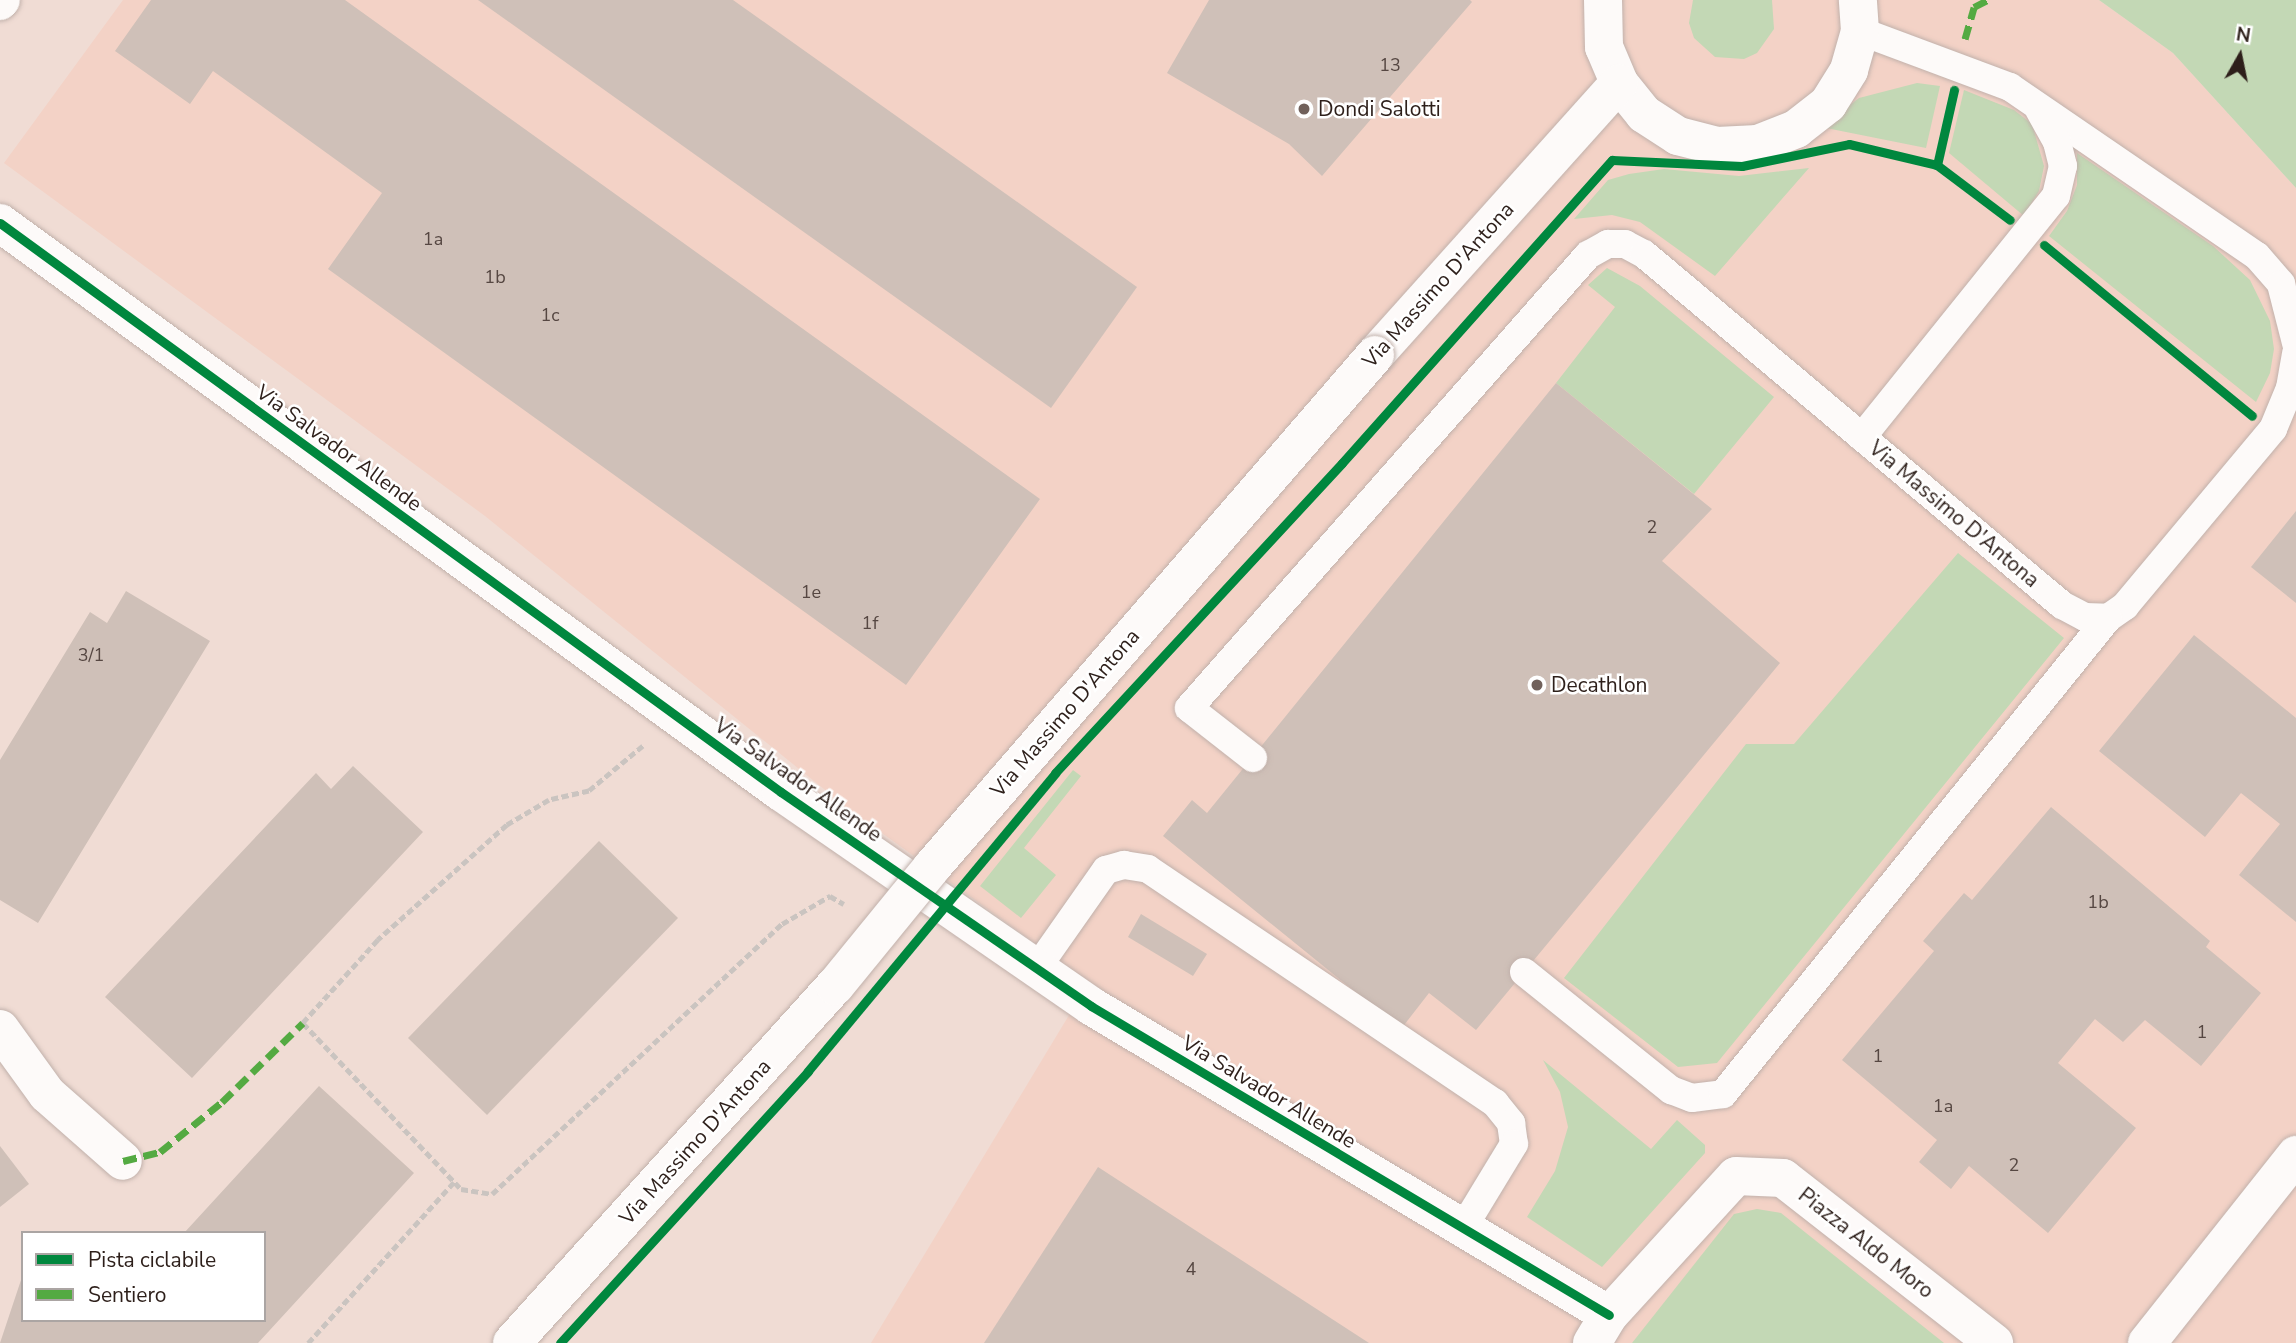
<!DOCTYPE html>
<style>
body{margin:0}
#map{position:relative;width:2296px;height:1343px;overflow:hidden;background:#f0dcd4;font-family:"Nunito Sans",sans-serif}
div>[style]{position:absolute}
.built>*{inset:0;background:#f3d2c6}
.green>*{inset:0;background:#c3d8b5}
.building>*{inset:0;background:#cfc0b8}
.path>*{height:4.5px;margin-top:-2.25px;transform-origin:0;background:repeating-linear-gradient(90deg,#cac4c0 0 7px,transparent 0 10.5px)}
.roads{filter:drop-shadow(0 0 2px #c1b1ab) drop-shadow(0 0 2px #c1b1ab)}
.lane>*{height:28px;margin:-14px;padding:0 14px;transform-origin:14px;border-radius:14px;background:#fdfaf9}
.street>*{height:38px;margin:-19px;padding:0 19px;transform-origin:19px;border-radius:19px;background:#fdfaf9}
.secondary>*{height:38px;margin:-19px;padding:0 19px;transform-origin:19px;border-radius:19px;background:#fdfaf9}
.bridges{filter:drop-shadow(0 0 2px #c1b1ab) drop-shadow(0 0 2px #c1b1ab)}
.secondary-bridge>*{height:38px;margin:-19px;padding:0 19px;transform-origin:19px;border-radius:19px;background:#fdfaf9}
.quiet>*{height:7px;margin-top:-3.5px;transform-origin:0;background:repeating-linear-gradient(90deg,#54aa42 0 14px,transparent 0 21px)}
.cycleway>*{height:9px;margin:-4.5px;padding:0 4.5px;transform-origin:4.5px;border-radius:4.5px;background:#00873e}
.dots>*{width:19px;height:19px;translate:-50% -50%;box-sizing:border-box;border:4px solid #fff;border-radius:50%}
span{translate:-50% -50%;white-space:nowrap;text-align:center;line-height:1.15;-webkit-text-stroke:5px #fff;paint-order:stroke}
.number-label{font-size:18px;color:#564742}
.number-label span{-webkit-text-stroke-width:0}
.poi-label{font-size:21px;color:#2d1f1a}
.left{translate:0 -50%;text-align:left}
.street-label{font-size:21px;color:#2d1f1a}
.legend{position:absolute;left:21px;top:1231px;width:245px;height:91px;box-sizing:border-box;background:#fff;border:2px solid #aba5a3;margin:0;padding:9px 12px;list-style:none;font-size:21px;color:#2d1f1a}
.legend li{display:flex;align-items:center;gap:14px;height:35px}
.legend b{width:35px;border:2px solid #aba5a3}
.north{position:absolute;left:2205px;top:21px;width:70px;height:70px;-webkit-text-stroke:5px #fff;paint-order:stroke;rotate:9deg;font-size:19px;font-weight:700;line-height:28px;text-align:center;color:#2d1f1a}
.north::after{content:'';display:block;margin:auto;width:24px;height:32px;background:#2d1f1a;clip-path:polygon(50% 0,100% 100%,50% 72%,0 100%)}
</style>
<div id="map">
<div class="built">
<i style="clip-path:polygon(123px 0,2099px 0,2173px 53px,2296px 188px,2296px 1343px,871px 1343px,1089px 982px,850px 810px,485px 516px,4px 163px)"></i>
</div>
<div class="green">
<i style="clip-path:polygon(1693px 0,1772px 0,1774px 29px,1757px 53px,1744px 59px,1715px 57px,1694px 38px,1689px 23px)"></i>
<i style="clip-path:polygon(2099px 0,2296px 0,2296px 188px,2173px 53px)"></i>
<i style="clip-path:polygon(1917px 83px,1940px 86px,1926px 148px,1821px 127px,1859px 98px)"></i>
<i style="clip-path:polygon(1964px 90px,2014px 110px,2032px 124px,2044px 166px,2039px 191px,2024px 216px,1949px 153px)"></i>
<i style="clip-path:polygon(2077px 153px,2213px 246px,2250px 280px,2270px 321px,2274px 349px,2270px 373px,2256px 402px,2049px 236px,2067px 211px,2077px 185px)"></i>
<i style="clip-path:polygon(1809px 168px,1715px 276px,1640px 222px,1612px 215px,1574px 219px,1608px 180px,1629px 174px,1664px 169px,1739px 176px)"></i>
<i style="clip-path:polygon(1607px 268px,1640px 286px,1774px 397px,1694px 494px,1556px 383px,1615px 307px,1588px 285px)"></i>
<i style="clip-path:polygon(1958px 553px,2064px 638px,1717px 1063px,1678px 1067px,1564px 978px,1746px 744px,1794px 744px)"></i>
<i style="clip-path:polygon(1073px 770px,1081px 776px,1024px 848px,1056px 875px,1021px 918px,980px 886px)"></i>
<i style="clip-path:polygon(1543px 1060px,1651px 1149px,1677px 1120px,1705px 1145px,1705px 1153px,1602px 1267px,1527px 1217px,1555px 1171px,1568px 1127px,1560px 1092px)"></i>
<i style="clip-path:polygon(1757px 1209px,1781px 1213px,1944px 1343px,1632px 1343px,1734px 1214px)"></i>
</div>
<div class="building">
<i style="clip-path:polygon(151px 0,345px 0,1040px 499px,906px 685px,328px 269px,382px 193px,213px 71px,190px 104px,115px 51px)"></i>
<i style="clip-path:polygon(478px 0,733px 0,1137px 287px,1051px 408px)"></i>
<i style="clip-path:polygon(1209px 0,1470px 0,1472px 2px,1322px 176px,1289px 144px,1167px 73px)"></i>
<i style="clip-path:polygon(1556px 383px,1712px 509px,1662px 561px,1780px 663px,1476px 1030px,1429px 993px,1401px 1029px,1163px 836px,1192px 800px,1207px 813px)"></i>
<i style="clip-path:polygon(2296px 511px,2296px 603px,2251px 567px)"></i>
<i style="clip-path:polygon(126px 591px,210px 641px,38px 923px,0 900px,0 760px,90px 612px,107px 623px)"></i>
<i style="clip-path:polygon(2194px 635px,2296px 718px,2296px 922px,2239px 875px,2280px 824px,2241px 793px,2205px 837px,2099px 751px)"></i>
<i style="clip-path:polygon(353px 766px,423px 832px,192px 1078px,105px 997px,316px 773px,331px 789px)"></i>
<i style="clip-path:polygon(2051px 807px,2210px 941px,2206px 947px,2261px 993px,2201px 1066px,2145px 1020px,2123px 1042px,2095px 1019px,2058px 1063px,2136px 1128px,2048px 1233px,1969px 1166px,1951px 1189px,1919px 1162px,1937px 1140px,1842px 1060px,1934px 951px,1923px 941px,1964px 893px,1972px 900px)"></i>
<i style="clip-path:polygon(599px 841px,678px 918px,487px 1115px,408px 1038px)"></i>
<i style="clip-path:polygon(1141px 914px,1207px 954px,1193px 976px,1128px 937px)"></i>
<i style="clip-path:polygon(319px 1086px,414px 1173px,258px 1343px,0 1343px,22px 1277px,23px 1320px,264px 1320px,264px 1233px,184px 1233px)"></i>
<i style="clip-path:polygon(0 1146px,29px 1184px,0 1207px)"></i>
<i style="clip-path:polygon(1098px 1167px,1369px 1343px,984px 1343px)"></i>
</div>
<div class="path">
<i style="left:643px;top:746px;width:70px;rotate:140.2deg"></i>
<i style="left:589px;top:791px;width:41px;rotate:167.3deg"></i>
<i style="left:549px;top:800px;width:49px;rotate:149.2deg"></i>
<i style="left:507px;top:825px;width:173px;rotate:138.3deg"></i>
<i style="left:378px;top:940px;width:112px;rotate:132.1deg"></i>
<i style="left:303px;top:1023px;width:229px;rotate:46.4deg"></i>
<i style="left:461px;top:1189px;width:31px;rotate:9deg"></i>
<i style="left:492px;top:1194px;width:396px;rotate:-43deg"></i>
<i style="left:782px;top:924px;width:56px;rotate:-30.3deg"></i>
<i style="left:830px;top:896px;width:16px;rotate:30deg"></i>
<i style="left:308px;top:1343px;width:217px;rotate:-47.8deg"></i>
</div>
<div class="roads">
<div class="lane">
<i style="left:1860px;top:31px;width:160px;rotate:20.5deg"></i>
<i style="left:2010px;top:87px;width:299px;rotate:34.4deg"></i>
<i style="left:2257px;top:256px;width:37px;rotate:49deg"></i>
<i style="left:2281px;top:284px;width:61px;rotate:75.7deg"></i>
<i style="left:1862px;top:437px;width:309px;rotate:-51.2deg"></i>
<i style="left:2056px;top:196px;width:31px;rotate:-77deg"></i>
<i style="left:2063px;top:166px;width:25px;rotate:-104deg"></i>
<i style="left:2057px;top:142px;width:37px;rotate:-119deg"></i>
<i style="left:1253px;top:758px;width:81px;rotate:-142deg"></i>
<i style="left:1189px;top:708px;width:604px;rotate:-48.63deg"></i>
<i style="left:1588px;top:255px;width:23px;rotate:-29deg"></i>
<i style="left:1608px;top:244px;width:17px"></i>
<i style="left:1625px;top:244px;width:21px;rotate:28deg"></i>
<i style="left:1644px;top:254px;width:546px;rotate:40.02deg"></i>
<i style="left:2062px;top:605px;width:26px;rotate:28deg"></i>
<i style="left:2085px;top:617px;width:23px;rotate:2deg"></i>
<i style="left:2108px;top:618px;width:21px;rotate:-35deg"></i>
<i style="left:2125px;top:606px;width:231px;rotate:-50.1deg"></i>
<i style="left:2273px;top:429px;width:44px;rotate:-67.5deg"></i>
<i style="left:2290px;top:388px;width:36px;rotate:-80deg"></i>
<i style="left:1037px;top:968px;width:120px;rotate:-54.9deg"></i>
<i style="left:1106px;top:870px;width:19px;rotate:-16deg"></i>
<i style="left:1124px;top:865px;width:24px;rotate:9deg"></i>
<i style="left:1148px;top:869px;width:419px;rotate:34deg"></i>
<i style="left:1495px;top:1103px;width:26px;rotate:51deg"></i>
<i style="left:1511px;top:1123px;width:21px;rotate:82deg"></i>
<i style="left:1514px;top:1144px;width:98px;rotate:121.3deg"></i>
<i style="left:1524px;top:972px;width:189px;rotate:38.8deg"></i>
<i style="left:1671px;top:1090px;width:22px;rotate:21deg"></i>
<i style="left:1692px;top:1098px;width:31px;rotate:-7deg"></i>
<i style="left:1723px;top:1094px;width:612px;rotate:-51.03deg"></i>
</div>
<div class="street">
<i style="left:0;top:1px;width:1px;rotate:-45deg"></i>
<i style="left:0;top:223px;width:966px;rotate:36.08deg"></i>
<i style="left:781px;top:792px;width:377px;rotate:34.6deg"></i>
<i style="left:1091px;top:1006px;width:603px;rotate:30.82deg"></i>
<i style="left:0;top:1029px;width:80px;rotate:54.1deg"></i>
<i style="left:47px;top:1094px;width:101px;rotate:41.4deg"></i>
<i style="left:1592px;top:1343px;width:33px;rotate:-59deg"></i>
<i style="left:1609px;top:1315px;width:188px;rotate:-47.6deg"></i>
<i style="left:1736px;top:1176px;width:47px;rotate:2.4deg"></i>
<i style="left:1783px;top:1178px;width:268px;rotate:38deg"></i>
<i style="left:2147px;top:1343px;width:240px;rotate:-51.6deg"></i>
</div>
<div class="secondary">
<i style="left:1603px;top:0;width:47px;rotate:88.8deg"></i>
<i style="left:1604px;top:47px;width:39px;rotate:67deg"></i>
<i style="left:1619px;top:83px;width:40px;rotate:51deg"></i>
<i style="left:1644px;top:114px;width:40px;rotate:32.9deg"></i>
<i style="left:1678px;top:136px;width:40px;rotate:14.4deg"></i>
<i style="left:1717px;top:146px;width:41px;rotate:-2.8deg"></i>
<i style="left:1758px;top:144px;width:41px;rotate:-21.5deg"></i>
<i style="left:1796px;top:129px;width:41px;rotate:-38deg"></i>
<i style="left:1828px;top:104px;width:40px;rotate:-58deg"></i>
<i style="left:1849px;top:70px;width:41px;rotate:-74.2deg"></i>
<i style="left:1860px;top:31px;width:31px;rotate:-94deg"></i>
<i style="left:1375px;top:355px;width:365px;rotate:-48.1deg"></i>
</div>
</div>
<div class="bridges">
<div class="secondary-bridge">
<i style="left:512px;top:1343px;width:481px;rotate:-47.9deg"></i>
<i style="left:835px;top:986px;width:154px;rotate:-50.8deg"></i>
<i style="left:932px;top:867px;width:677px;rotate:-49.13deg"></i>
</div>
</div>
<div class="quiet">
<i style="left:1965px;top:39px;width:33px;rotate:-74deg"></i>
<i style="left:1974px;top:7px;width:16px;rotate:-27deg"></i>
<i style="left:123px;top:1161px;width:38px;rotate:-14deg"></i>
<i style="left:160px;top:1152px;width:80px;rotate:-38.9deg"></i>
<i style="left:222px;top:1102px;width:113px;rotate:-44.3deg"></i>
</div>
<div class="cycleway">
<i style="left:1937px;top:165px;width:91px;rotate:37deg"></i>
<i style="left:0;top:223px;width:966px;rotate:36.08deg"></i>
<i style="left:781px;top:792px;width:377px;rotate:34.6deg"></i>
<i style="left:1091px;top:1006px;width:603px;rotate:30.82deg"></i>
<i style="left:2044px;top:245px;width:269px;rotate:39.4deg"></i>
<i style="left:560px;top:1343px;width:368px;rotate:-47.6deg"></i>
<i style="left:808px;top:1071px;width:387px;rotate:-50.3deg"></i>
<i style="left:1055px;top:773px;width:422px;rotate:-47.2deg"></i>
<i style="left:1342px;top:463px;width:406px;rotate:-48.3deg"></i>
<i style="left:1612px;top:160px;width:130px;rotate:2.6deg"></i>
<i style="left:1742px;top:166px;width:109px;rotate:-11.6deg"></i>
<i style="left:1849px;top:144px;width:90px;rotate:13.4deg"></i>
<i style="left:1937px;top:165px;width:77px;rotate:-77.2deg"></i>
</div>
<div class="dots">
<i style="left:1304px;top:109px;background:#71615b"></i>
<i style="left:1537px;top:685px;background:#71615b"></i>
</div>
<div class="number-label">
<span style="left:1390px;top:65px">13</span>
<span style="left:433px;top:239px">1a</span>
<span style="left:495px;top:277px">1b</span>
<span style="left:550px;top:315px">1c</span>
<span style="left:1652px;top:527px">2</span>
<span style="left:811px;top:592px">1e</span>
<span style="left:870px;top:623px">1f</span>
<span style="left:91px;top:655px">3/1</span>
<span style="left:2098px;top:902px">1b</span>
<span style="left:2202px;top:1032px">1</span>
<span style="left:1878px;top:1056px">1</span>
<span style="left:1943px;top:1106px">1a</span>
<span style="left:2014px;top:1165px">2</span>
<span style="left:1191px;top:1269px">4</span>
</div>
<div class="poi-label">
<span class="left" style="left:1318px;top:109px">Dondi Salotti</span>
<span class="left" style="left:1551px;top:685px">Decathlon</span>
</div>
<div class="street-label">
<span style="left:1438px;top:285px;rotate:-48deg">Via Massimo D'Antona</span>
<span style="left:339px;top:448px;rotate:36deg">Via Salvador Allende</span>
<span style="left:1954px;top:514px;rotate:40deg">Via Massimo D'Antona</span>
<span style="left:1065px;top:713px;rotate:-49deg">Via Massimo D'Antona</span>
<span style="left:798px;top:780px;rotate:35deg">Via Salvador Allende</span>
<span style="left:1269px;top:1092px;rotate:31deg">Via Salvador Allende</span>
<span style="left:695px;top:1142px;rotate:-48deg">Via Massimo D'Antona</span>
<span style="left:1866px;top:1243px;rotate:38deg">Piazza Aldo Moro</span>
</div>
<ul class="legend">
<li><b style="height:9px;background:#00873e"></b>Pista ciclabile</li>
<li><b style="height:9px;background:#54aa42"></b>Sentiero</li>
</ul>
<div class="north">N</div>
</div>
